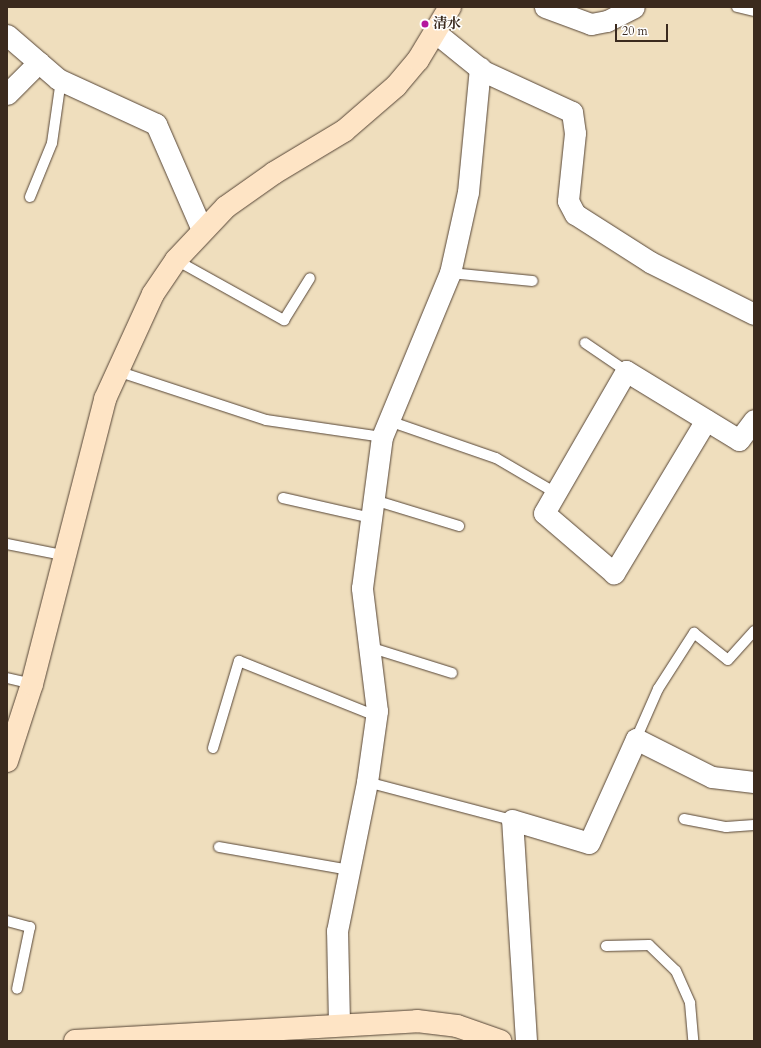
<!DOCTYPE html>
<meta charset="utf-8">
<style>
body{margin:0}
#map{position:relative;width:761px;height:1048px;overflow:hidden;background:#efdebd;font-family:Cardo,"Noto Serif JP",serif}
div>[style]{position:absolute}
.roads{filter:drop-shadow(0 0 1px #564536) drop-shadow(0 0 1px #564536)}
.lane>*{height:10px;margin:-5px;padding:0 5px;transform-origin:5px;border-radius:5px;background:#fff}
.street>*{height:21px;margin:-10.5px;padding:0 10.5px;transform-origin:10.5px;border-radius:10.5px;background:#fff}
.secondary>*{height:22px;margin:-11px;padding:0 11px;transform-origin:11px;border-radius:11px;background:#fee4c5}
.dots>*{width:11px;height:11px;translate:-50% -50%;box-sizing:border-box;border:2px solid #fff;border-radius:50%}
span{translate:-50% -50%;white-space:nowrap;text-align:center;line-height:1.15;-webkit-text-stroke:3px #fff;paint-order:stroke}
.poi-label{font-size:14px;color:#3b2a1e;font-weight:700}
.left{translate:0 -50%;text-align:left}
.frame{position:absolute;inset:0;border:8px solid #3b2a1e;pointer-events:none}
.scale{position:absolute;left:615px;top:24px;width:53px;height:18px;box-sizing:border-box;border:2px solid #3b2a1e;border-top:0;padding-left:5px;font-size:12px;line-height:14px;white-space:nowrap;color:#3b2a1e;-webkit-text-stroke:3px #fff;paint-order:stroke}
</style>
<div id="map">
<div class="roads">
<div class="lane">
<i style="left:737px;top:7px;width:17px;rotate:13deg"></i>
<i style="left:30px;top:197px;width:58px;rotate:-67.8deg"></i>
<i style="left:52px;top:143px;width:64px;rotate:-81.9deg"></i>
<i style="left:176px;top:260px;width:124px;rotate:29.1deg"></i>
<i style="left:284px;top:320px;width:49px;rotate:-58.2deg"></i>
<i style="left:450px;top:273px;width:83px;rotate:5.5deg"></i>
<i style="left:585px;top:343px;width:50px;rotate:34.3deg"></i>
<i style="left:117px;top:371px;width:157px;rotate:18.2deg"></i>
<i style="left:266px;top:420px;width:117px;rotate:8.3deg"></i>
<i style="left:389px;top:421px;width:113px;rotate:19.1deg"></i>
<i style="left:496px;top:458px;width:69px;rotate:30.3deg"></i>
<i style="left:283px;top:498px;width:90px;rotate:12.8deg"></i>
<i style="left:374px;top:500px;width:89px;rotate:17deg"></i>
<i style="left:7px;top:544px;width:61px;rotate:11.3deg"></i>
<i style="left:369px;top:647px;width:87px;rotate:17.4deg"></i>
<i style="left:7px;top:678px;width:26px;rotate:13deg"></i>
<i style="left:636px;top:739px;width:55px;rotate:-66.3deg"></i>
<i style="left:658px;top:689px;width:67px;rotate:-57.3deg"></i>
<i style="left:694px;top:633px;width:43px;rotate:38.5deg"></i>
<i style="left:728px;top:660px;width:39px;rotate:-48deg"></i>
<i style="left:213px;top:748px;width:91px;rotate:-73.4deg"></i>
<i style="left:239px;top:661px;width:148px;rotate:21.9deg"></i>
<i style="left:367px;top:782px;width:150px;rotate:14.7deg"></i>
<i style="left:684px;top:819px;width:43px;rotate:10.8deg"></i>
<i style="left:726px;top:827px;width:28px;rotate:-4deg"></i>
<i style="left:219px;top:847px;width:132px;rotate:10deg"></i>
<i style="left:7px;top:921px;width:24px;rotate:15deg"></i>
<i style="left:30px;top:927px;width:63px;rotate:101.8deg"></i>
<i style="left:606px;top:946px;width:43px;rotate:-1.3deg"></i>
<i style="left:649px;top:945px;width:37px;rotate:44deg"></i>
<i style="left:676px;top:971px;width:35px;rotate:66deg"></i>
<i style="left:690px;top:1003px;width:38px;rotate:85deg"></i>
</div>
<div class="street">
<i style="left:545px;top:7px;width:49px;rotate:20.3deg"></i>
<i style="left:591px;top:24px;width:16px;rotate:-11deg"></i>
<i style="left:607px;top:21px;width:30px;rotate:-27deg"></i>
<i style="left:436px;top:33px;width:60px;rotate:39deg"></i>
<i style="left:483px;top:71px;width:98px;rotate:24.7deg"></i>
<i style="left:572px;top:112px;width:21px;rotate:82deg"></i>
<i style="left:575px;top:133px;width:68px;rotate:95.9deg"></i>
<i style="left:568px;top:201px;width:15px;rotate:62deg"></i>
<i style="left:575px;top:214px;width:89px;rotate:32.6deg"></i>
<i style="left:650px;top:262px;width:116px;rotate:26.6deg"></i>
<i style="left:7px;top:35px;width:67px;rotate:40.8deg"></i>
<i style="left:58px;top:79px;width:108px;rotate:24.7deg"></i>
<i style="left:156px;top:124px;width:116px;rotate:66.5deg"></i>
<i style="left:7px;top:94px;width:45px;rotate:-45deg"></i>
<i style="left:706px;top:420px;width:179px;rotate:121deg"></i>
<i style="left:614px;top:573px;width:92px;rotate:-139.4deg"></i>
<i style="left:544px;top:513px;width:164px;rotate:-60deg"></i>
<i style="left:626px;top:371px;width:132px;rotate:31.4deg"></i>
<i style="left:739px;top:440px;width:25px;rotate:-53deg"></i>
<i style="left:339px;top:1024px;width:93px;rotate:-91.2deg"></i>
<i style="left:337px;top:931px;width:152px;rotate:-78.6deg"></i>
<i style="left:367px;top:782px;width:72px;rotate:-82deg"></i>
<i style="left:377px;top:711px;width:124px;rotate:-97deg"></i>
<i style="left:362px;top:588px;width:152px;rotate:-82.5deg"></i>
<i style="left:382px;top:437px;width:178px;rotate:-67.5deg"></i>
<i style="left:450px;top:273px;width:83px;rotate:-77.5deg"></i>
<i style="left:468px;top:192px;width:125px;rotate:-84.5deg"></i>
<i style="left:526px;top:1041px;width:221px;rotate:-93.6deg"></i>
<i style="left:512px;top:820px;width:80px;rotate:16.6deg"></i>
<i style="left:589px;top:843px;width:114px;rotate:-65.7deg"></i>
<i style="left:636px;top:739px;width:85px;rotate:26.6deg"></i>
<i style="left:712px;top:777px;width:42px;rotate:6.8deg"></i>
</div>
<div class="secondary">
<i style="left:7px;top:761px;width:81px;rotate:-72deg"></i>
<i style="left:32px;top:684px;width:294px;rotate:-75.6deg"></i>
<i style="left:105px;top:399px;width:115px;rotate:-65.4deg"></i>
<i style="left:153px;top:294px;width:41px;rotate:-55.9deg"></i>
<i style="left:176px;top:260px;width:73px;rotate:-46.7deg"></i>
<i style="left:226px;top:207px;width:59px;rotate:-35.3deg"></i>
<i style="left:274px;top:173px;width:82px;rotate:-31deg"></i>
<i style="left:344px;top:131px;width:69px;rotate:-40.9deg"></i>
<i style="left:396px;top:86px;width:34px;rotate:-50deg"></i>
<i style="left:418px;top:60px;width:62px;rotate:-58.9deg"></i>
<i style="left:75px;top:1041px;width:343px;rotate:-3.3deg"></i>
<i style="left:417px;top:1021px;width:40px;rotate:7.1deg"></i>
<i style="left:457px;top:1026px;width:46px;rotate:19.2deg"></i>
</div>
</div>
<div class="dots">
<i style="left:425px;top:24px;background:#b5179e"></i>
</div>
<div class="poi-label">
<span class="left" style="left:433px;top:24px">清水</span>
</div>
<div class="frame"></div>
<div class="scale">20 m</div>
</div>
